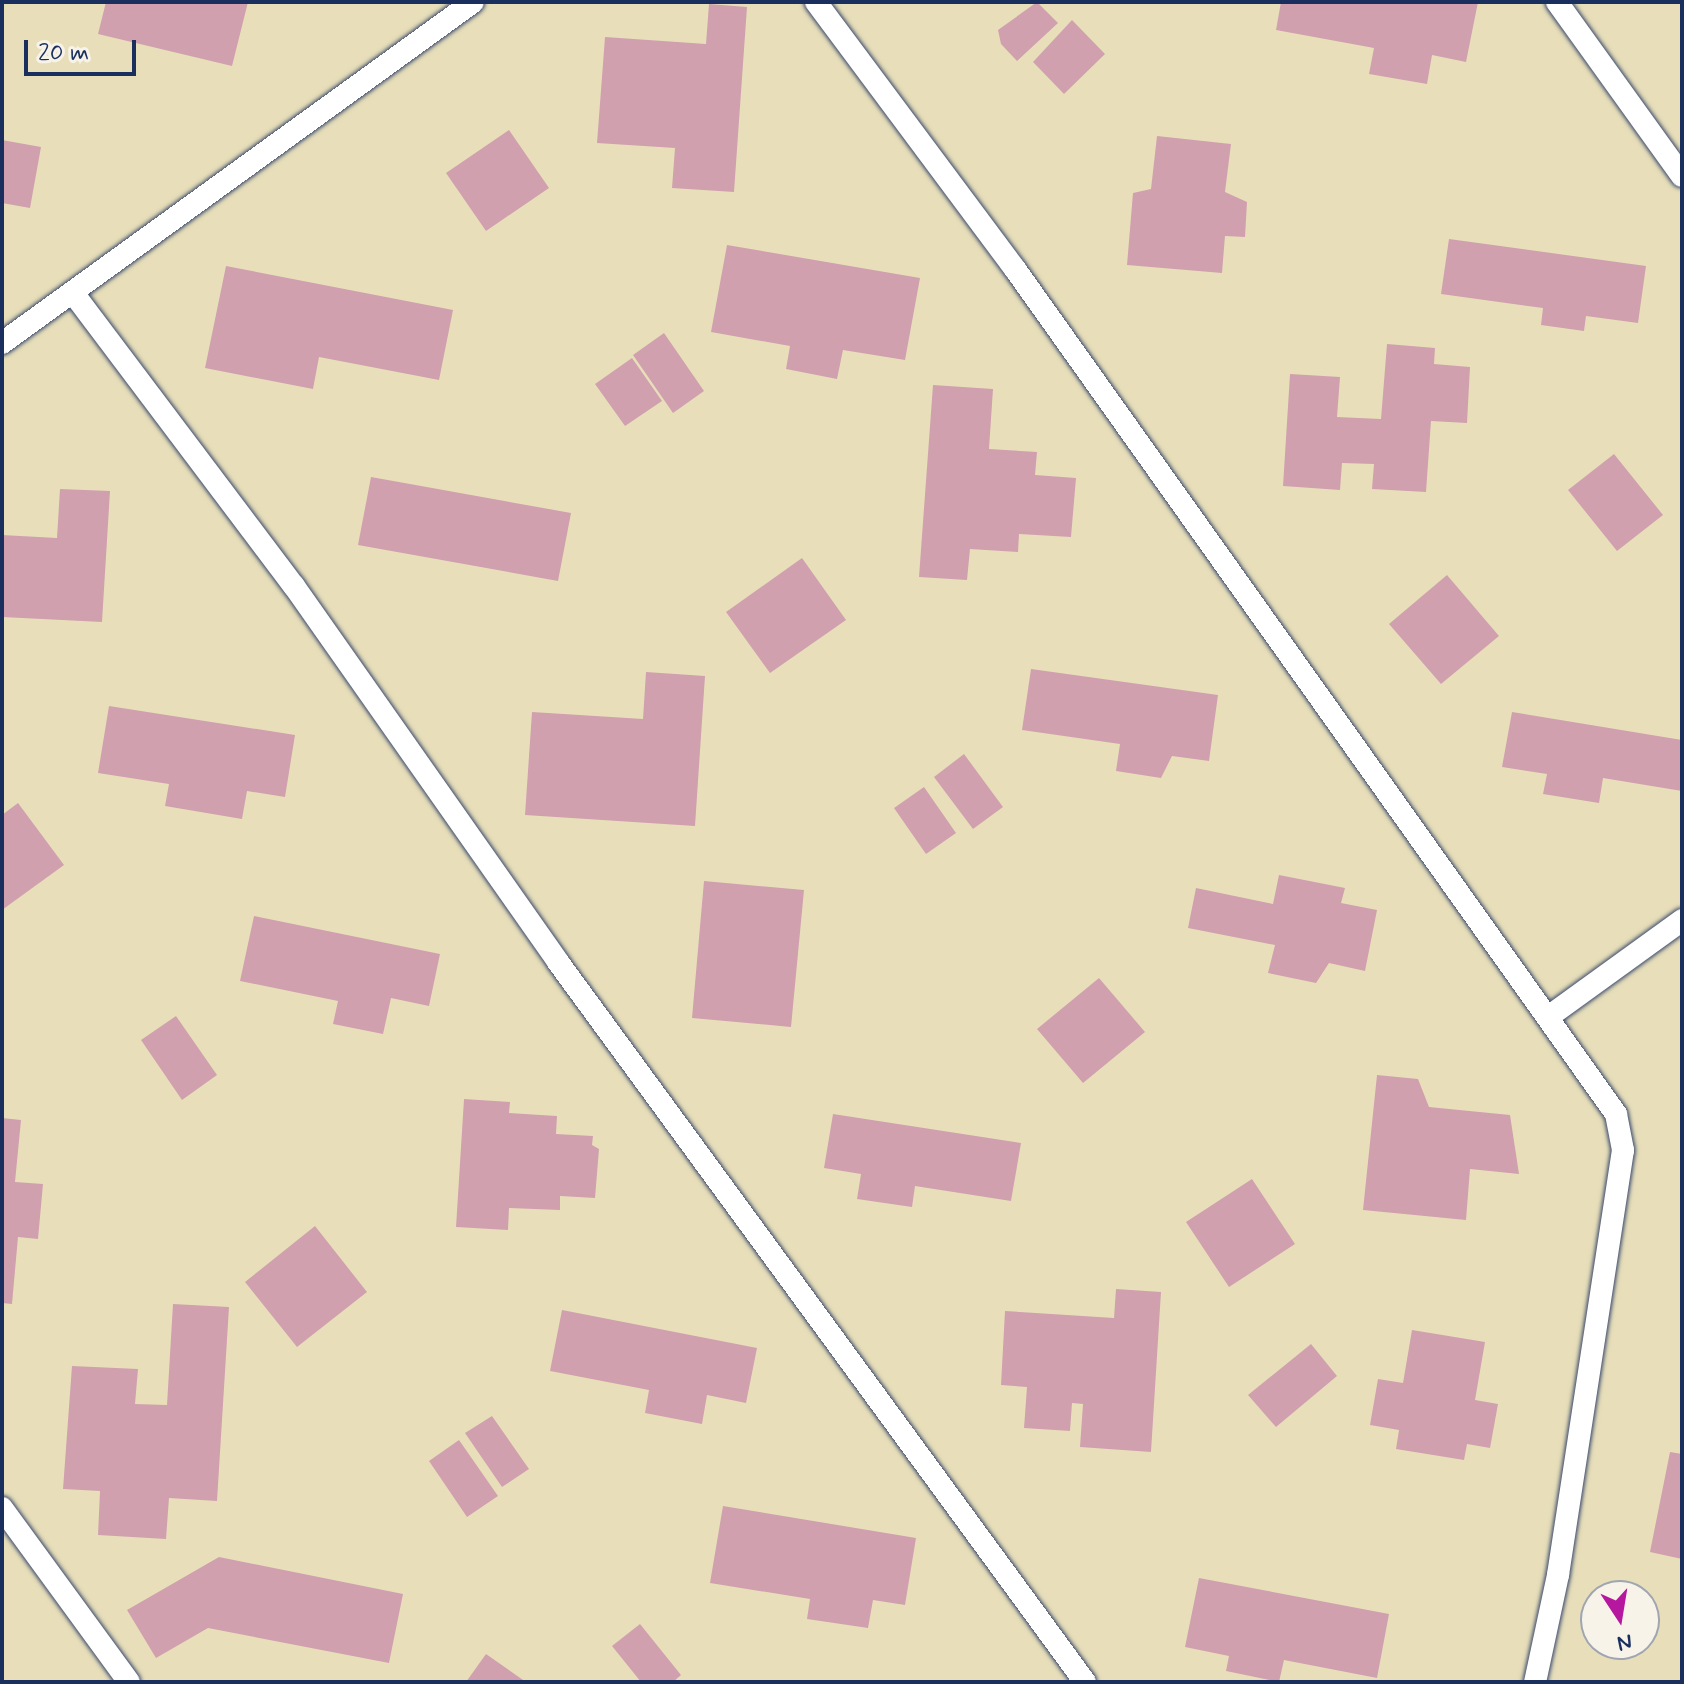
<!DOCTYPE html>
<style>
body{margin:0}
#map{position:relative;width:1684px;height:1684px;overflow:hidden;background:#e8dfba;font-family:Mynerve,sans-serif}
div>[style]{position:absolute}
.building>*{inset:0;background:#d0a0af}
.roads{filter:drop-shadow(0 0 2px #3a496c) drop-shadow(0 0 2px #3a496c)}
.lane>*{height:22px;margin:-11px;padding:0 11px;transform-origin:11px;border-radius:11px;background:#fff}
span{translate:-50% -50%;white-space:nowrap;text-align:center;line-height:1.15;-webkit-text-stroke:6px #f7f3e8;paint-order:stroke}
.frame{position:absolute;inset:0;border:4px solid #1b2f5e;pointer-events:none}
.north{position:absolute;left:1580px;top:1580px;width:80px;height:80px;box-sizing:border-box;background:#f7f3e8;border:2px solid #9fa5b1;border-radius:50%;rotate:168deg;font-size:22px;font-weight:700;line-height:32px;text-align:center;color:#1b2f5e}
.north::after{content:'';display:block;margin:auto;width:28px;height:36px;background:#b5179e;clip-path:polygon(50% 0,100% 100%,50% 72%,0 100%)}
.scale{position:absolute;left:24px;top:40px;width:112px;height:36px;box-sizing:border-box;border:4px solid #1b2f5e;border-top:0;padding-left:10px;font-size:24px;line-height:28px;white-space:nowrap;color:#1b2f5e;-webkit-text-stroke:6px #f7f3e8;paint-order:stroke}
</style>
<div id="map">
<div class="building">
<i style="clip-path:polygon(106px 2px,248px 2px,232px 66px,98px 34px)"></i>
<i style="clip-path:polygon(1037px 2px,1058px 23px,1017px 61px,1001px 44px,998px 30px)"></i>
<i style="clip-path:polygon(1281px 2px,1478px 2px,1466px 62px,1432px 55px,1427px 84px,1369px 74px,1374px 48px,1276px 30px)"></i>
<i style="clip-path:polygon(709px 4px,747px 7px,734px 192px,672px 188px,675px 148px,597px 143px,605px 37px,706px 44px)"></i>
<i style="clip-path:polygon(1072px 20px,1105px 54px,1064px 94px,1033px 62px)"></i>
<i style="clip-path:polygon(509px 130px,549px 188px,486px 231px,446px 173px)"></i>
<i style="clip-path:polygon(1157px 136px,1231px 144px,1225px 192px,1247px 202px,1245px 237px,1225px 236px,1222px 273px,1127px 265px,1133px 193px,1151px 189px)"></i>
<i style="clip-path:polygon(2px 140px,41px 147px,30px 208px,2px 203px)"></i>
<i style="clip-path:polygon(1449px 239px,1646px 266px,1638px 323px,1586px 316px,1584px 331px,1541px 325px,1543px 308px,1441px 294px)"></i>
<i style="clip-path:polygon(727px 245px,920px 278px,905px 360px,843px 350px,837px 379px,786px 369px,790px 346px,711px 332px)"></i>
<i style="clip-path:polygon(226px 266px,453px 310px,439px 380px,319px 357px,313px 389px,205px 368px)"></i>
<i style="clip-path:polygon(664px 333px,704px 391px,673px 413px,633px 355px)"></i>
<i style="clip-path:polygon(1387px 344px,1435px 348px,1434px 364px,1470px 367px,1467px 423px,1431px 421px,1426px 492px,1372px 489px,1374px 464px,1342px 463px,1340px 490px,1283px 486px,1290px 374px,1340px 377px,1337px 417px,1381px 419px)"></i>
<i style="clip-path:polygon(632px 358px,662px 401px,625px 426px,595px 384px)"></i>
<i style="clip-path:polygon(933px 385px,993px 389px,989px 449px,1037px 452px,1035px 475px,1076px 478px,1071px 537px,1019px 534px,1018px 552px,970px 549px,967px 580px,919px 577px)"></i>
<i style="clip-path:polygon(1614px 454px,1663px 515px,1617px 551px,1568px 490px)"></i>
<i style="clip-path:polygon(371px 477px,571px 513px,558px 581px,358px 545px)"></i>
<i style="clip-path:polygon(60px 489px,110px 491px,102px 622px,2px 617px,2px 535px,57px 538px)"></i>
<i style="clip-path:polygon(802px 558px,846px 620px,770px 673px,726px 612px)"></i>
<i style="clip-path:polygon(1447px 575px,1499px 636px,1441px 684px,1389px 624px)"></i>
<i style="clip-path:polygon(1031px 669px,1218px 695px,1209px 761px,1172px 756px,1161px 778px,1116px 771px,1120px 744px,1022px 730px)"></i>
<i style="clip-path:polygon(646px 672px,705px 676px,695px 826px,525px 815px,532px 712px,643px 719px)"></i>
<i style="clip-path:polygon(109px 706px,295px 735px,285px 797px,247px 791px,242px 819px,165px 806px,169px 784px,98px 773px)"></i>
<i style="clip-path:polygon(1512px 712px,1682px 740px,1682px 791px,1603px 778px,1599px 803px,1543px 794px,1547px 774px,1502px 767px)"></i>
<i style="clip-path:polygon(964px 754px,1003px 807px,973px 829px,934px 777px)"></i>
<i style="clip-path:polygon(924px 787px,956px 833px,926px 854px,894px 808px)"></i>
<i style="clip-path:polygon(18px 803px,64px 865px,2px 910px,2px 815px)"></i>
<i style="clip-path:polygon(1279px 875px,1345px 888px,1341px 903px,1377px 910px,1365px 971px,1329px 963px,1316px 983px,1268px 973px,1275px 945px,1188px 928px,1196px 888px,1273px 904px)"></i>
<i style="clip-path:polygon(704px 881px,804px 890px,791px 1027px,692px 1018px)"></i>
<i style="clip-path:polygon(254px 916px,440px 954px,429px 1006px,391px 998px,383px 1034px,333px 1024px,338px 1001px,240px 981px)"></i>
<i style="clip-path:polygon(1099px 978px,1145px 1032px,1083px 1083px,1037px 1029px)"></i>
<i style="clip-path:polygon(176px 1016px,217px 1075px,182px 1100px,141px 1040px)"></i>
<i style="clip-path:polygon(1377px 1075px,1418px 1079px,1429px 1107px,1510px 1115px,1519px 1174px,1470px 1169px,1466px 1220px,1363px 1210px)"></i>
<i style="clip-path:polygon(464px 1099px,510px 1102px,509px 1113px,557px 1116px,556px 1134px,593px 1136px,592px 1145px,599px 1149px,595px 1198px,560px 1196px,560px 1210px,509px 1208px,508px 1230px,456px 1227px)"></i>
<i style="clip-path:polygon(833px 1114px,1021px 1143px,1011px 1201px,915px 1186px,912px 1207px,857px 1199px,861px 1174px,824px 1168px)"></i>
<i style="clip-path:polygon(2px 1118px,21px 1120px,15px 1182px,43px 1184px,38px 1239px,18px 1237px,12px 1304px,2px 1303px)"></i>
<i style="clip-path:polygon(1252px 1179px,1295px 1244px,1229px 1287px,1186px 1222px)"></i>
<i style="clip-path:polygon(315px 1226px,367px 1292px,297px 1347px,245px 1282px)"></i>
<i style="clip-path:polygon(1116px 1289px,1161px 1292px,1151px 1452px,1080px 1447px,1083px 1404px,1072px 1403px,1070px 1431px,1024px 1428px,1027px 1387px,1001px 1385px,1005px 1311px,1114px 1318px)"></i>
<i style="clip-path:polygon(173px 1304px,229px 1307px,217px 1501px,169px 1498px,166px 1539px,98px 1535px,100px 1491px,63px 1489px,72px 1366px,138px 1369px,135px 1404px,167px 1405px)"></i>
<i style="clip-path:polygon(562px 1310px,757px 1348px,746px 1403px,707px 1395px,702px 1424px,645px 1413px,649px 1390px,550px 1371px)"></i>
<i style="clip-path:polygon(1412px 1330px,1485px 1342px,1475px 1400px,1498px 1404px,1490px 1448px,1467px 1444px,1464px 1460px,1396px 1449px,1399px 1430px,1370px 1425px,1378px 1379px,1403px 1383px)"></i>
<i style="clip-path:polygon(1311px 1344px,1337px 1376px,1276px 1427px,1248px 1395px)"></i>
<i style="clip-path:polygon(492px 1416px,529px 1469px,502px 1487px,465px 1433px)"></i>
<i style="clip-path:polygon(459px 1440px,498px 1496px,467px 1517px,429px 1461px)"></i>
<i style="clip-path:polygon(1670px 1452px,1682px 1454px,1682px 1559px,1650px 1552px)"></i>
<i style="clip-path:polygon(723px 1506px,916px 1538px,905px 1605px,873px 1600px,868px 1628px,807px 1619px,810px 1599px,710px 1583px)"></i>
<i style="clip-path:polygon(219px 1557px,403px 1594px,389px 1663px,208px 1628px,156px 1658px,127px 1610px)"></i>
<i style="clip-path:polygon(1199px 1578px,1389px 1614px,1377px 1678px,1284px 1660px,1279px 1682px,1226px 1671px,1229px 1656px,1185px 1647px)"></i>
<i style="clip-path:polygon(640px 1624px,681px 1675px,673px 1682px,641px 1682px,612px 1646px)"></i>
<i style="clip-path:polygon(486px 1654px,526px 1682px,466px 1682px)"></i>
</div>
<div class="roads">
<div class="lane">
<i style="left:816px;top:2px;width:333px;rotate:53.3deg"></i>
<i style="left:1015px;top:269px;width:1037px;rotate:54.58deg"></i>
<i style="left:1616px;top:1114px;width:37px;rotate:79deg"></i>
<i style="left:1623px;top:1150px;width:430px;rotate:98.7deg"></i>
<i style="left:1558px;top:1575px;width:109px;rotate:102.1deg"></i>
<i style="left:1557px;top:2px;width:214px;rotate:54.3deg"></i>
<i style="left:73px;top:293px;width:367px;rotate:53deg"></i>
<i style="left:294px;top:586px;width:459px;rotate:54.9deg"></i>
<i style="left:558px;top:962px;width:892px;rotate:53.8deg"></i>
<i style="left:2px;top:343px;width:581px;rotate:-35.9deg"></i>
<i style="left:1551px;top:1015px;width:162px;rotate:-35.9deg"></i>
<i style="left:2px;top:1508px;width:215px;rotate:53.9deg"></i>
</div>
</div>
<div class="frame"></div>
<div class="north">N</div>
<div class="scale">20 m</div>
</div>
